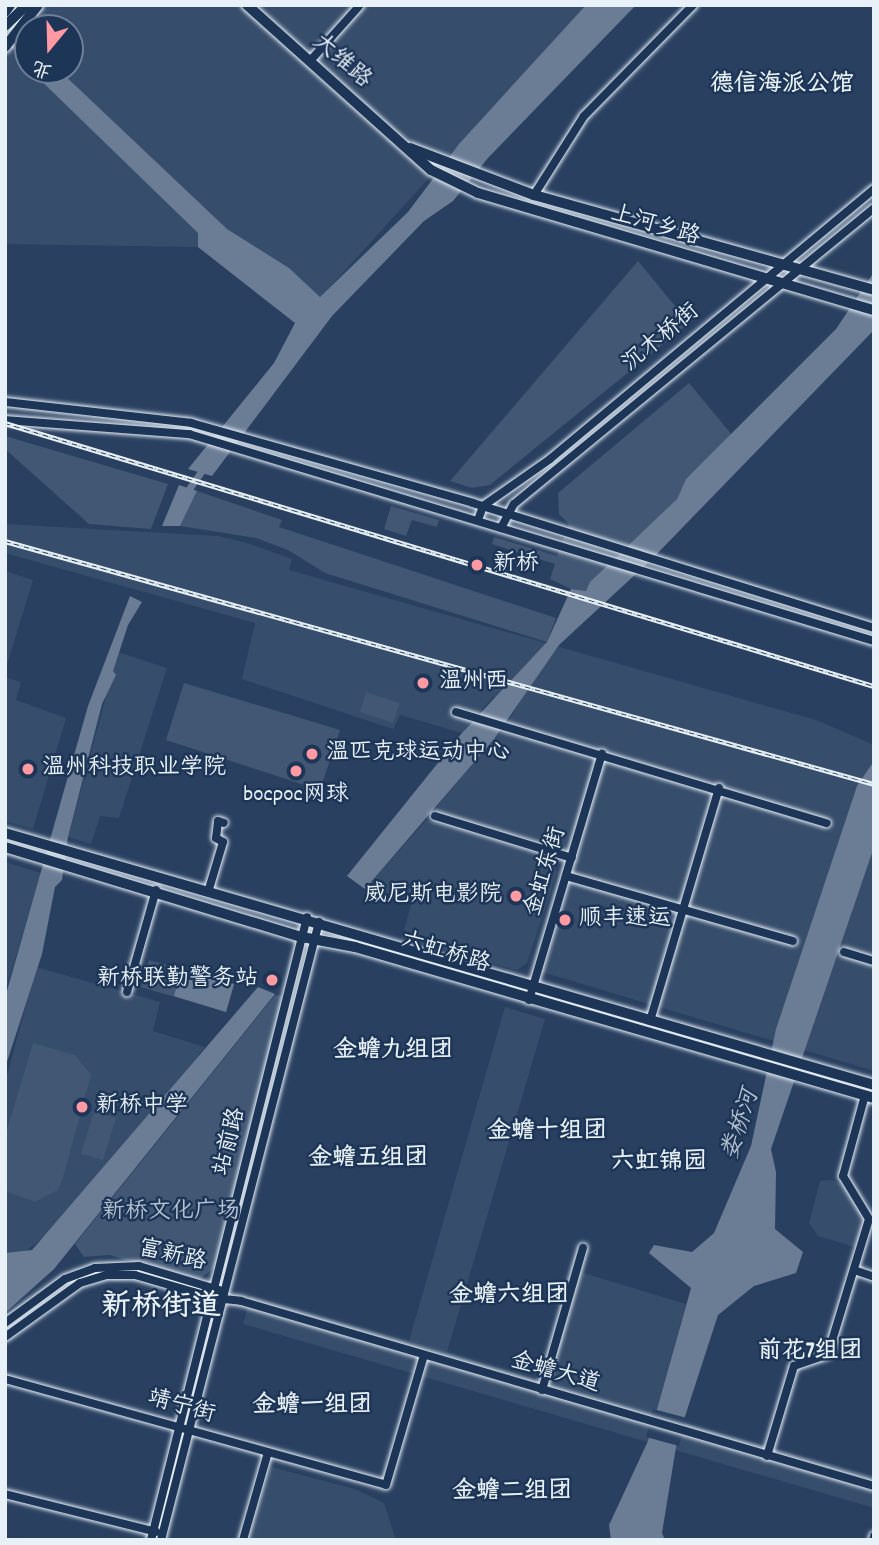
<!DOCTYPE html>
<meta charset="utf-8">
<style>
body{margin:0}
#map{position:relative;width:879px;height:1545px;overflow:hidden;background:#294061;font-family:Dekko,"LXGW WenKai TC",sans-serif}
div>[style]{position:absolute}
.built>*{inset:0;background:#364d6b}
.green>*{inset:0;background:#415774}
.water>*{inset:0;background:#6b7c95}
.pier>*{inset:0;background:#294061}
.canal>*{height:7px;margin:-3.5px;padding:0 3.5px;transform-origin:3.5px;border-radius:3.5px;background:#6b7c95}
.roads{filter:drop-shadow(0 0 2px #e8f1f8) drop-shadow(0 0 2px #e8f1f8)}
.minor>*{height:8px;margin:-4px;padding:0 4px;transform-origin:4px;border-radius:4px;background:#1d3557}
.major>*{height:10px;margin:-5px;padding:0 5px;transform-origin:5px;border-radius:5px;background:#1d3557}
.rail>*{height:4.5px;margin-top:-2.25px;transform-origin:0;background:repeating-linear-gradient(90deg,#1d3557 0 5px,#e8f1f8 0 10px);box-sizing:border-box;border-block:2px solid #e8f1f8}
.dots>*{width:19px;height:19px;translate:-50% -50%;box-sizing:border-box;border:4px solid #1d3557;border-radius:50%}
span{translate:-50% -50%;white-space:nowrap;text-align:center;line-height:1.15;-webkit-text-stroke:5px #1d3557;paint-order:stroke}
.street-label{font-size:23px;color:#e8f1f8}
.poi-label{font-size:23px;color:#e8f1f8}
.left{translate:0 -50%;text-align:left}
.right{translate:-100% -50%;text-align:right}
.park-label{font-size:23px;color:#b6c3d0}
.neighbourhood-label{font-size:24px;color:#e8f1f8;font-weight:700}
.water-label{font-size:24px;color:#b6c2d0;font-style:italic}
.district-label{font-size:30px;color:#e8f1f8;font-weight:700}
.frame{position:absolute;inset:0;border:7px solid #e8f1f8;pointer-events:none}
.north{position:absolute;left:14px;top:14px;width:70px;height:70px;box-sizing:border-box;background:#1d3557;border:2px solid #6e8097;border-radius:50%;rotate:199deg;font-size:19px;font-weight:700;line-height:28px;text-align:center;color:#e8f1f8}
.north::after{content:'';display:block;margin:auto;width:24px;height:32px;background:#ff9aa2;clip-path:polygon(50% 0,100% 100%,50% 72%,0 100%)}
</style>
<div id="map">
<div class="built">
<i style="clip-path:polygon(evenodd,5px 5px,586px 5px,320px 298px,198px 247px,5px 244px,5px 5px,28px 28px,70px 28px,70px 70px,28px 70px,28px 28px)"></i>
<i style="clip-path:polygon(5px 524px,218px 536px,247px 543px,292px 559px,289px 570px,816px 720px,874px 745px,874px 1071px,542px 972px,578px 853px,434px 810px,509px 720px,521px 699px,493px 697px,462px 733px,400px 715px,393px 729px,242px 679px,255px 623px,5px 553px)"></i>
<i style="clip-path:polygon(5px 571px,33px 580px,5px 671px)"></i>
<i style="clip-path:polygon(118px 652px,167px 668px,119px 818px,100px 816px,91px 844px,68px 837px)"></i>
<i style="clip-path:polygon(5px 677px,21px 682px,16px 700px,66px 718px,33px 829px,5px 821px)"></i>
<i style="clip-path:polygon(426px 820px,550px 857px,557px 872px,527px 963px,517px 970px,402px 938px,412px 901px,365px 889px)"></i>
<i style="clip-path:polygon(5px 862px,41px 873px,5px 993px)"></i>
<i style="clip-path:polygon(36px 967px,160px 1002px,153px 1031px,205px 1047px,140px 1130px,52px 1230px,22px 1254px,5px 1253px,5px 1083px)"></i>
<i style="clip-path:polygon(505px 1007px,545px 1019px,447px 1352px,548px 1383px,580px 1272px,686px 1304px,655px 1415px,874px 1476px,874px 1508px,243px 1324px,251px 1296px,409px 1341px)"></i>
<i style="clip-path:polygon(832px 1180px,848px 1188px,866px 1221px,858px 1248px,818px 1236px,809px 1223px,820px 1181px)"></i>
<i style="clip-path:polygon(271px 1467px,355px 1489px,384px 1503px,396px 1540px,248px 1540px)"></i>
</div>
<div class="green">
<i style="clip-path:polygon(638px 261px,689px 323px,490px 485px,472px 488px,450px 481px)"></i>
<i style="clip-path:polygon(689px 383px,732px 435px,686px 479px,677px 499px,586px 591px,571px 589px,550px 579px,555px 564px,492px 544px,494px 537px,557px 556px,569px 524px,559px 514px,558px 493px)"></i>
<i style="clip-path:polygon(5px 436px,168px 484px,151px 529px,89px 524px,5px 449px)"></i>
<i style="clip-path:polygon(197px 491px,282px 520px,279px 527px,556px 618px,547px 642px,325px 573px,288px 550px,256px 538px,180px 526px)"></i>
<i style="clip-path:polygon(391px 506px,439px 520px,437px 527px,412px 520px,406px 536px,384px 529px)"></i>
<i style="clip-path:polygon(184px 683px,340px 730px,320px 790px,166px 740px)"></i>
<i style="clip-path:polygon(366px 692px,400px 703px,393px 723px,360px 712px)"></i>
<i style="clip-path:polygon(149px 960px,234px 984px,226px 1012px,141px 987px)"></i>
<i style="clip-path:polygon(275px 995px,283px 996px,216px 1267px,195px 1282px,110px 1255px,84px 1257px,75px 1244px)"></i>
<i style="clip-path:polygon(33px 1043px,75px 1055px,91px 1075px,62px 1181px,58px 1190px,35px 1202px,5px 1191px,5px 1137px)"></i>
<i style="clip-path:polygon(94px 1111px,116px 1118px,103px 1160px,81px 1154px)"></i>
</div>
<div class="water">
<i style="clip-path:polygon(586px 5px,636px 5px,488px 158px,453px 201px,424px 221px,332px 316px,212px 476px,188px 469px,274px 363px,295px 323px,198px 247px,198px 233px,30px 70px,59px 70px,227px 229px,289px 268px,320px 297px,408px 212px,459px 144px)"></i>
<i style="clip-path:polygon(874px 272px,874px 330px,651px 560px,559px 645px,494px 739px,365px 889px,347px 876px,462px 733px,547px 642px,571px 589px,586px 591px,590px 582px,677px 499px,686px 479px,836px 329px)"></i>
<i style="clip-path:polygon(179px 485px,197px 491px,180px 526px,162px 526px)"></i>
<i style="clip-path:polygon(130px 596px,142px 602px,128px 625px,113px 671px,116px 675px,102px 704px,68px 837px,62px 880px,55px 887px,42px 954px,5px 1068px,5px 998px,88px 706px)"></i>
<i style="clip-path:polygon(874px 761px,874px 847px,771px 1149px,776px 1172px,775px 1229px,803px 1252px,796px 1273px,754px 1286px,718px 1315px,677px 1441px,662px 1533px,665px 1540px,611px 1540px,609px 1525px,648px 1441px,691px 1288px,649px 1253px,654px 1245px,692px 1252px,714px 1233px,751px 1146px,776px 1029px,857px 786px)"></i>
<i style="clip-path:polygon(181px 969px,234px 984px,226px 1012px,174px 996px)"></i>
<i style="clip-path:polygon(258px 987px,275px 994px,54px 1269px,5px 1313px,5px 1253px,32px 1250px)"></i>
</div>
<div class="pier">
<i style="clip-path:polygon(653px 1409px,687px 1418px,679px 1446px,646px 1437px)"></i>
</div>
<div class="canal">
<i style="left:5px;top:37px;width:31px;rotate:42deg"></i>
<i style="left:184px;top:496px;width:37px;rotate:-55deg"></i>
</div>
<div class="roads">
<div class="minor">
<i style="left:310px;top:61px;width:75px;rotate:-48.2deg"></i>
<i style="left:534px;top:195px;width:93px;rotate:-57.7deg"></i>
<i style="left:584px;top:116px;width:156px;rotate:-45.5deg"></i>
<i style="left:5px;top:402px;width:187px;rotate:6.4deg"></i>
<i style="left:191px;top:423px;width:293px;rotate:15.8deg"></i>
<i style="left:473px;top:503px;width:420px;rotate:17.3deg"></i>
<i style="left:5px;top:420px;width:185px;rotate:4.4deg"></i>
<i style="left:189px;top:434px;width:716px;rotate:16.81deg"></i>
<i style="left:478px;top:520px;width:15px;rotate:-70deg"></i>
<i style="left:483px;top:506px;width:82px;rotate:-35deg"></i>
<i style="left:550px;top:459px;width:422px;rotate:-39.8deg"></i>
<i style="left:501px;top:528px;width:27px;rotate:-62deg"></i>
<i style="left:514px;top:504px;width:466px;rotate:-39.4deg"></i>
<i style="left:456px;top:712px;width:387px;rotate:16.7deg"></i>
<i style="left:435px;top:816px;width:143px;rotate:17deg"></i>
<i style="left:566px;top:876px;width:236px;rotate:16deg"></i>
<i style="left:209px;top:889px;width:49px;rotate:-73.4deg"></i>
<i style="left:223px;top:842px;width:8px;rotate:-150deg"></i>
<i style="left:216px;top:838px;width:17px;rotate:-83deg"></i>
<i style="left:218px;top:821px;width:6px;rotate:18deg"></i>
<i style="left:844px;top:952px;width:31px;rotate:17deg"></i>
<i style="left:127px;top:992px;width:106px;rotate:-74.1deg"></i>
<i style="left:529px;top:1000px;width:257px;rotate:-73.5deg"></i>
<i style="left:650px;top:1021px;width:243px;rotate:-73.5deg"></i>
<i style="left:854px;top:1270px;width:21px;rotate:19deg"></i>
<i style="left:5px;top:1323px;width:74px;rotate:-36.3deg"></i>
<i style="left:65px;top:1279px;width:32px;rotate:-20deg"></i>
<i style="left:95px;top:1268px;width:44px;rotate:-2.6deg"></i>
<i style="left:139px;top:1266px;width:84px;rotate:16.7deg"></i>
<i style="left:5px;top:1337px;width:92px;rotate:-35.8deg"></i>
<i style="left:80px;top:1283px;width:28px;rotate:-17deg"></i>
<i style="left:107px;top:1275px;width:28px"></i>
<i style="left:135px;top:1275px;width:82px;rotate:16.2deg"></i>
<i style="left:214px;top:1298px;width:27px;rotate:6deg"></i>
<i style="left:241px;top:1301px;width:659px;rotate:16.29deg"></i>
<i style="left:5px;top:1379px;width:395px;rotate:15.5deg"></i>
<i style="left:386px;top:1485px;width:135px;rotate:-73.7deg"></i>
<i style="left:542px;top:1390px;width:148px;rotate:-73.9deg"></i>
<i style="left:767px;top:1456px;width:94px;rotate:-73.3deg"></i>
<i style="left:794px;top:1366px;width:36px;rotate:-19deg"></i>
<i style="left:828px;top:1354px;width:141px;rotate:-73.1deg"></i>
<i style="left:869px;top:1219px;width:50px;rotate:-121.2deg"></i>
<i style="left:843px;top:1176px;width:84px;rotate:-74.8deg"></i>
<i style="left:5px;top:1494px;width:156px;rotate:14.1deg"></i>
<i style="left:151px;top:1540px;width:642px;rotate:-75.94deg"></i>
<i style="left:161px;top:1540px;width:638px;rotate:-75.66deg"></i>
<i style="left:243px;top:1540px;width:91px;rotate:-74.1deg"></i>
<i style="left:873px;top:1540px;width:4px;rotate:-76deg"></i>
</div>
<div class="major">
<i style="left:247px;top:5px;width:247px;rotate:41.9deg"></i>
<i style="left:431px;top:170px;width:52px;rotate:26.1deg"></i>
<i style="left:478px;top:193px;width:413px;rotate:16.5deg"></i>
<i style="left:5px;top:12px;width:9px;rotate:-54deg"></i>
<i style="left:5px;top:26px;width:30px;rotate:-44deg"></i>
<i style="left:5px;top:47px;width:53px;rotate:-51.8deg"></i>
<i style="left:410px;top:148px;width:133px;rotate:20.8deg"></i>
<i style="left:534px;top:195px;width:353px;rotate:15.6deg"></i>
<i style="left:5px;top:833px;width:905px;rotate:16.17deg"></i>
<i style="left:5px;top:847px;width:310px;rotate:16.9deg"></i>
<i style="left:302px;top:937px;width:54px;rotate:10.7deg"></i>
<i style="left:355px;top:947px;width:541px;rotate:16.22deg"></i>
</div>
</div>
<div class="rail">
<i style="left:5px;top:423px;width:908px;rotate:16.84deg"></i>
<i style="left:5px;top:541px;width:902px;rotate:15.62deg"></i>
</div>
<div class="dots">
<i style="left:477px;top:565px;background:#ff9aa2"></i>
<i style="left:423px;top:683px;background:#ff9aa2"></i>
<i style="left:312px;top:754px;background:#ff9aa2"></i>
<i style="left:28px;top:769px;background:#ff9aa2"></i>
<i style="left:296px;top:771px;background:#ff9aa2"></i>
<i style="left:516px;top:896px;background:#ff9aa2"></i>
<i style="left:565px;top:920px;background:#ff9aa2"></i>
<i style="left:272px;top:980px;background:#ff9aa2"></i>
<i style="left:82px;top:1107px;background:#ff9aa2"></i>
</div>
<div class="street-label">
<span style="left:341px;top:62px;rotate:41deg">大维路</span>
<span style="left:655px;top:227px;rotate:16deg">上河乡路</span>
<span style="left:662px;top:339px;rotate:-40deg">沉木桥街</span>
<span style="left:547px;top:872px;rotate:-73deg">金虹东街</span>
<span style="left:445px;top:954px;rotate:17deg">六虹桥路</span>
<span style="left:231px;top:1142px;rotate:-76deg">站前路</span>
<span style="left:172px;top:1257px;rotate:13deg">富新路</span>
<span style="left:555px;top:1374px;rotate:16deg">金蟾大道</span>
<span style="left:181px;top:1408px;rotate:16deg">靖宁街</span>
</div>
<div class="poi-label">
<span class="left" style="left:493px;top:565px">新桥</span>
<span class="left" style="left:439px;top:683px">温州西</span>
<span class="left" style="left:326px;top:754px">温匹克球运动中心</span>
<span class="left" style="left:42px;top:769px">温州科技职业学院</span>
<span style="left:296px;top:796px">bocpoc网球</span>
<span class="right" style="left:502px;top:896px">威尼斯电影院</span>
<span class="left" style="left:579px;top:920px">顺丰速运</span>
<span class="right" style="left:258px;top:980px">新桥联勤警务站</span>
<span class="left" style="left:96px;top:1107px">新桥中学</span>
</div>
<div class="park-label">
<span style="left:171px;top:1213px">新桥文化广场</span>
</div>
<div class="neighbourhood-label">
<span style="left:782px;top:86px">德信海派公馆</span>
<span style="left:393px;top:1052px">金蟾九组团</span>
<span style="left:547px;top:1133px">金蟾十组团</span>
<span style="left:368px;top:1160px">金蟾五组团</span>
<span style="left:659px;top:1164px">六虹锦园</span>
<span style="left:509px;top:1297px">金蟾六组团</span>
<span style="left:810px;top:1353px">前花7组团</span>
<span style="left:312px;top:1407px">金蟾一组团</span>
<span style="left:512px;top:1493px">金蟾二组团</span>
</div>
<div class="water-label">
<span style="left:742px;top:1125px;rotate:-72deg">娄桥河</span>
</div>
<div class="district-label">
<span style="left:161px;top:1309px">新桥街道</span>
</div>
<div class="frame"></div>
<div class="north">北</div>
</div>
